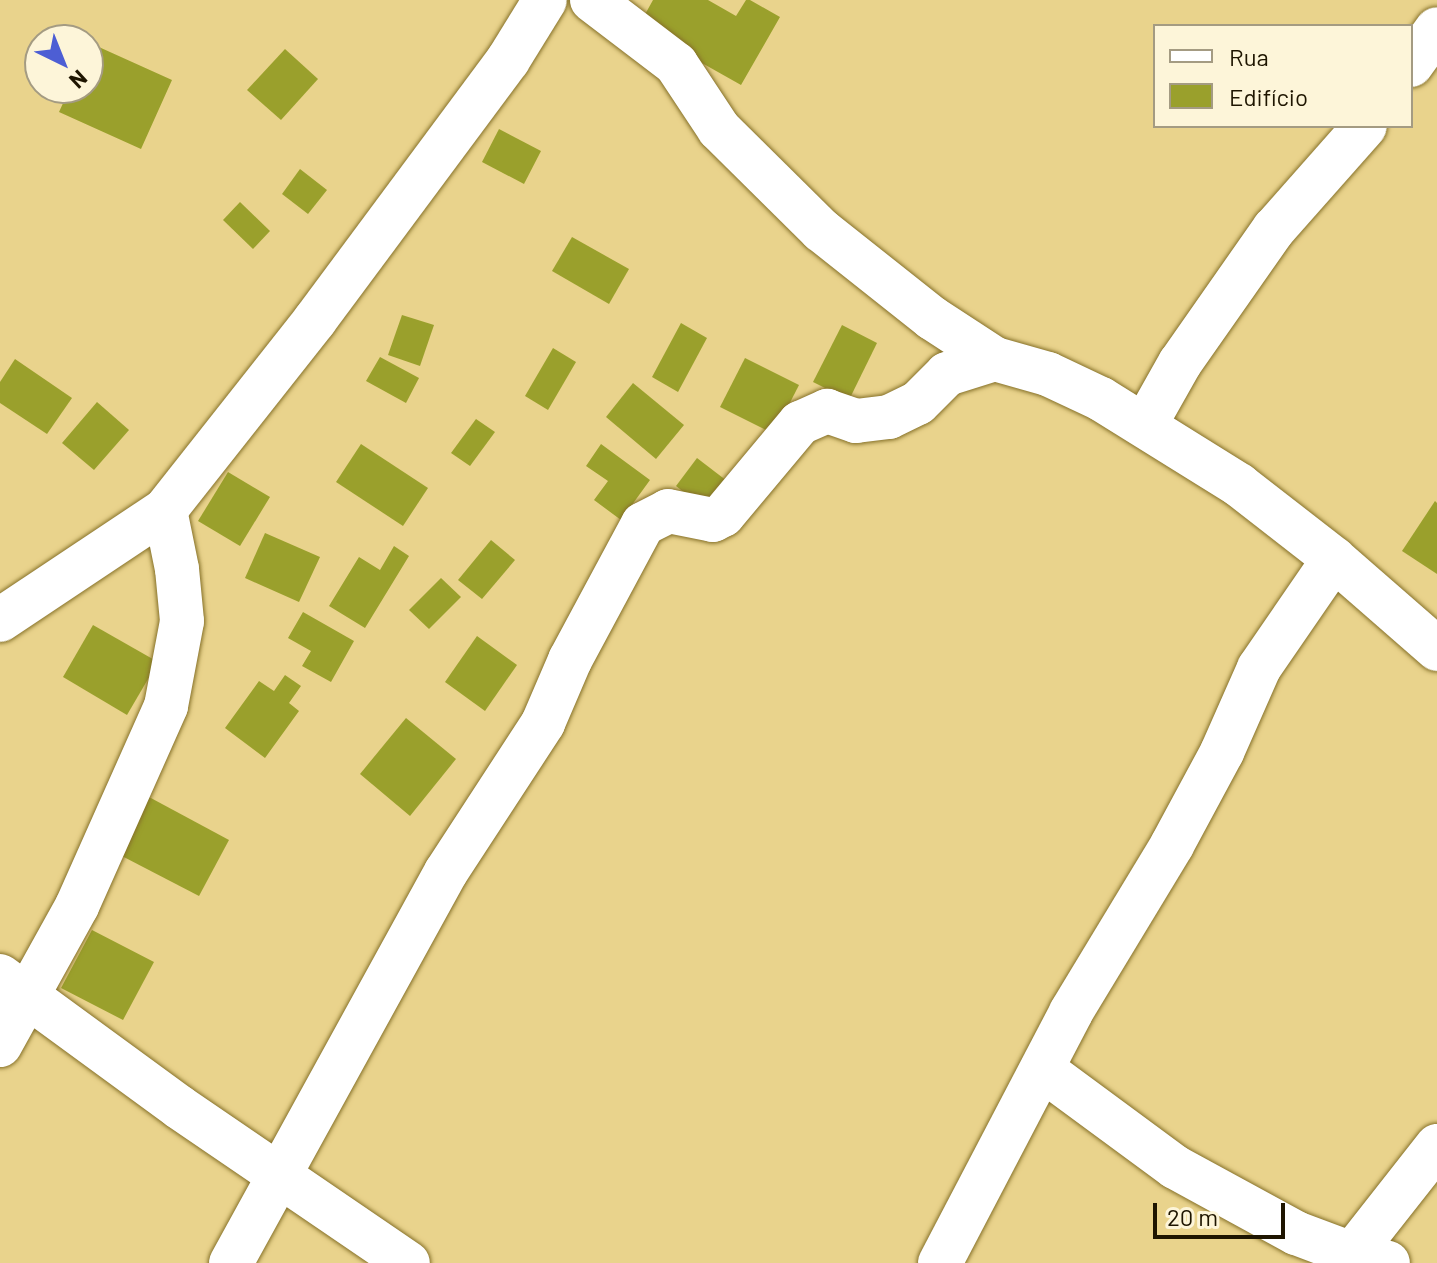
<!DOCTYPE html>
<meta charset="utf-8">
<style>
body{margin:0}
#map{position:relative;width:1437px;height:1263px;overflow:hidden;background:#e9d38c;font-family:Barlow,sans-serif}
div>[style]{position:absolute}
.building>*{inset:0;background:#9aa02c}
.roads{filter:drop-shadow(0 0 2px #867129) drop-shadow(0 0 2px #867129)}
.minor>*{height:44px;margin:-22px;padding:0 22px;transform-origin:22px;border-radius:22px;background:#fff}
span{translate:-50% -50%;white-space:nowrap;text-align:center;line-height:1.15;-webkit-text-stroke:8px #fdf5d9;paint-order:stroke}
.legend{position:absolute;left:1153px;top:24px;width:260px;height:104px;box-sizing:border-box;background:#fdf5d9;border:2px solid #a49b82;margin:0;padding:10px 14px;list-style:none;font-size:24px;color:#1e1500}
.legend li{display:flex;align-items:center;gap:16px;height:40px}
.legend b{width:40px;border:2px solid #a49b82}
.north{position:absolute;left:24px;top:24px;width:80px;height:80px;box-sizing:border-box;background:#fdf5d9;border:2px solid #a49b82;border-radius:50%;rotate:137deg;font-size:22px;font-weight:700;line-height:32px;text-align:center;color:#1e1500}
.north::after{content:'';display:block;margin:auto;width:28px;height:36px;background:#4d5ed4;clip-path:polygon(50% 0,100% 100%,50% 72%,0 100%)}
.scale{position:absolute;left:1153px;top:1203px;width:132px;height:36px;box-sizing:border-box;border:4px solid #1e1500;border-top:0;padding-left:10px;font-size:24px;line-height:28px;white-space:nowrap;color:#1e1500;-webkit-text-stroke:6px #fdf5d9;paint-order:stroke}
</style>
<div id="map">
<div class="building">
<i style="clip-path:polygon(653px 0,708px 0,736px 16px,746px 0,750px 0,780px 17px,741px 85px,638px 27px)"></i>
<i style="clip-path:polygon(90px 43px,172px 80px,141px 149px,59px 112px,70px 88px,88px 88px)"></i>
<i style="clip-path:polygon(285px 49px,318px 79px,281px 120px,247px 90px)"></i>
<i style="clip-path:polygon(499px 129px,541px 151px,524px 184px,482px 162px)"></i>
<i style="clip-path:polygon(300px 169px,327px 190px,308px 214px,282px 194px)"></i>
<i style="clip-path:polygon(240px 202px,270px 231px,253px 249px,223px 220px)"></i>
<i style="clip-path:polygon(572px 237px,629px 269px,609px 304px,552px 271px)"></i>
<i style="clip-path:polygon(402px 315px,434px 325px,420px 366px,388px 355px)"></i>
<i style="clip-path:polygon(681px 323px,707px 338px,678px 392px,652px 377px)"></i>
<i style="clip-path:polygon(842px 325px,877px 343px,849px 400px,813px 382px)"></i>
<i style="clip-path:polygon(553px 348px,576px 362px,548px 410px,525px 396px)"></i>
<i style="clip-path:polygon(380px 357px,419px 378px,406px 403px,366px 381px)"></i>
<i style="clip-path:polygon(745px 358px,799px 385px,774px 434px,720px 407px)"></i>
<i style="clip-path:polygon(15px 359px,72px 398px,47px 434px,0 403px,0 382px)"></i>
<i style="clip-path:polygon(633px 383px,684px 425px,656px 459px,606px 417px)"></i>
<i style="clip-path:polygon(97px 402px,129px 430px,94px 470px,62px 443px)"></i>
<i style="clip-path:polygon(476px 419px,495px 432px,470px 466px,451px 453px)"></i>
<i style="clip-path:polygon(361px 444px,428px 488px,403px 526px,336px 482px)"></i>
<i style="clip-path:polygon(601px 444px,650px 480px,621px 520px,594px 500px,608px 481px,586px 466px)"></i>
<i style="clip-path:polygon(697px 458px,727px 481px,705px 509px,676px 486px)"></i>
<i style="clip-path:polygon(228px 472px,270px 497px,240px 546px,198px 521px)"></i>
<i style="clip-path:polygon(1435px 501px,1437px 503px,1437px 574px,1402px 551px)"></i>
<i style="clip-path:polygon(265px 533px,320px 557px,299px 602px,245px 578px)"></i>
<i style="clip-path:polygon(491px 540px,515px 560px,482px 599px,458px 580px)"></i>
<i style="clip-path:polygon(394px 546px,409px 556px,365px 628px,329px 606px,359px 557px,380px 570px)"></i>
<i style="clip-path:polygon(441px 578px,461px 597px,429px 629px,409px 610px)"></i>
<i style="clip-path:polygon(303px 612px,354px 641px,331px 682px,302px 666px,311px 651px,288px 638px)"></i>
<i style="clip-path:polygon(93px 625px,158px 662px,127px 715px,63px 677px)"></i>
<i style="clip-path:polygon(477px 636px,517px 665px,485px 711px,445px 682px)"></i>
<i style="clip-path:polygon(285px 675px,301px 686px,289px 703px,299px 711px,265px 758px,225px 728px,259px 681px,274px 691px)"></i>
<i style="clip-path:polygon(406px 718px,456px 759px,410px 816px,360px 774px)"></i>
<i style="clip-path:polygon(149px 797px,229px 840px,199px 896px,118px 854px)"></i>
<i style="clip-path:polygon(92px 930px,154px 962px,123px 1020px,61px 988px)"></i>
</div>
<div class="roads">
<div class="minor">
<i style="left:592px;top:0;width:106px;rotate:37.3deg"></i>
<i style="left:676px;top:64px;width:78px;rotate:56.5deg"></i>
<i style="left:719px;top:129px;width:144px;rotate:44.7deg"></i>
<i style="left:821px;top:230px;width:142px;rotate:38.4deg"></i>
<i style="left:932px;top:318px;width:75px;rotate:33.1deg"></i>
<i style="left:1411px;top:65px;width:44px;rotate:-54.2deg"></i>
<i style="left:1145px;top:425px;width:71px;rotate:-60.6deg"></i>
<i style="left:1180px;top:363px;width:164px;rotate:-55deg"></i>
<i style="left:1274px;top:229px;width:137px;rotate:-48.5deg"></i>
<i style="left:0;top:620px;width:198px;rotate:-33.7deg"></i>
<i style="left:165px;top:510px;width:242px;rotate:-51.7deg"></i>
<i style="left:315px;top:320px;width:324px;rotate:-53.4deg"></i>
<i style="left:508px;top:60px;width:70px;rotate:-58.3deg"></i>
<i style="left:0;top:976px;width:222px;rotate:36.2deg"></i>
<i style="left:179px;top:1107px;width:277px;rotate:34.3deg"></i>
<i style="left:0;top:1045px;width:159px;rotate:-61deg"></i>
<i style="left:77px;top:906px;width:219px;rotate:-66deg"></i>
<i style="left:166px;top:706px;width:86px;rotate:-79.3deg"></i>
<i style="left:182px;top:621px;width:52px;rotate:-95.5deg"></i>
<i style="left:177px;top:569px;width:60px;rotate:-101.5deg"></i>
<i style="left:1042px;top:1069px;width:165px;rotate:36.4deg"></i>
<i style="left:1175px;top:1167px;width:138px;rotate:28.6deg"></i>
<i style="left:1296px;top:1233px;width:60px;rotate:20.6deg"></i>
<i style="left:1352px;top:1254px;width:37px;rotate:14deg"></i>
<i style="left:231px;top:1263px;width:446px;rotate:-61.2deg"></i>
<i style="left:446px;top:872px;width:178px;rotate:-56.9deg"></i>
<i style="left:543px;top:723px;width:69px;rotate:-66.8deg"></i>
<i style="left:570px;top:660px;width:154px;rotate:-61.8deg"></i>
<i style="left:643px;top:524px;width:28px;rotate:-27deg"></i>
<i style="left:668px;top:511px;width:46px;rotate:11.3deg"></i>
<i style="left:713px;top:520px;width:11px;rotate:-27deg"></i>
<i style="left:723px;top:515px;width:120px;rotate:-50.1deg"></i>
<i style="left:800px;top:423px;width:30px;rotate:-24deg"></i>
<i style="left:827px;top:411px;width:31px;rotate:19deg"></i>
<i style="left:856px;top:421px;width:33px;rotate:-7deg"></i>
<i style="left:889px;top:417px;width:32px;rotate:-26deg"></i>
<i style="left:918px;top:403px;width:41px;rotate:-45deg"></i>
<i style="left:947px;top:374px;width:50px;rotate:-17.4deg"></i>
<i style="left:995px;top:359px;width:55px;rotate:15.8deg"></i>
<i style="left:1048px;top:374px;width:59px;rotate:25.3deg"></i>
<i style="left:1101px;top:399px;width:163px;rotate:31.9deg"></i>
<i style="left:1239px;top:485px;width:120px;rotate:37.9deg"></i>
<i style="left:1334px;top:559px;width:137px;rotate:41.1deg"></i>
<i style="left:940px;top:1263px;width:283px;rotate:-62.4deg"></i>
<i style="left:1071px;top:1012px;width:195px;rotate:-58.8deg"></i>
<i style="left:1172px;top:845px;width:106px;rotate:-61.7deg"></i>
<i style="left:1222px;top:752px;width:92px;rotate:-66.2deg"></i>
<i style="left:1259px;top:668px;width:132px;rotate:-55.5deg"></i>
<i style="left:1345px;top:1263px;width:149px;rotate:-51.8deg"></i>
</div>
</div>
<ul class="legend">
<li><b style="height:10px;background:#fff"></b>Rua</li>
<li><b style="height:22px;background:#9aa02c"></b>Edifício</li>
</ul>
<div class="north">N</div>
<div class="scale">20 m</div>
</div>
